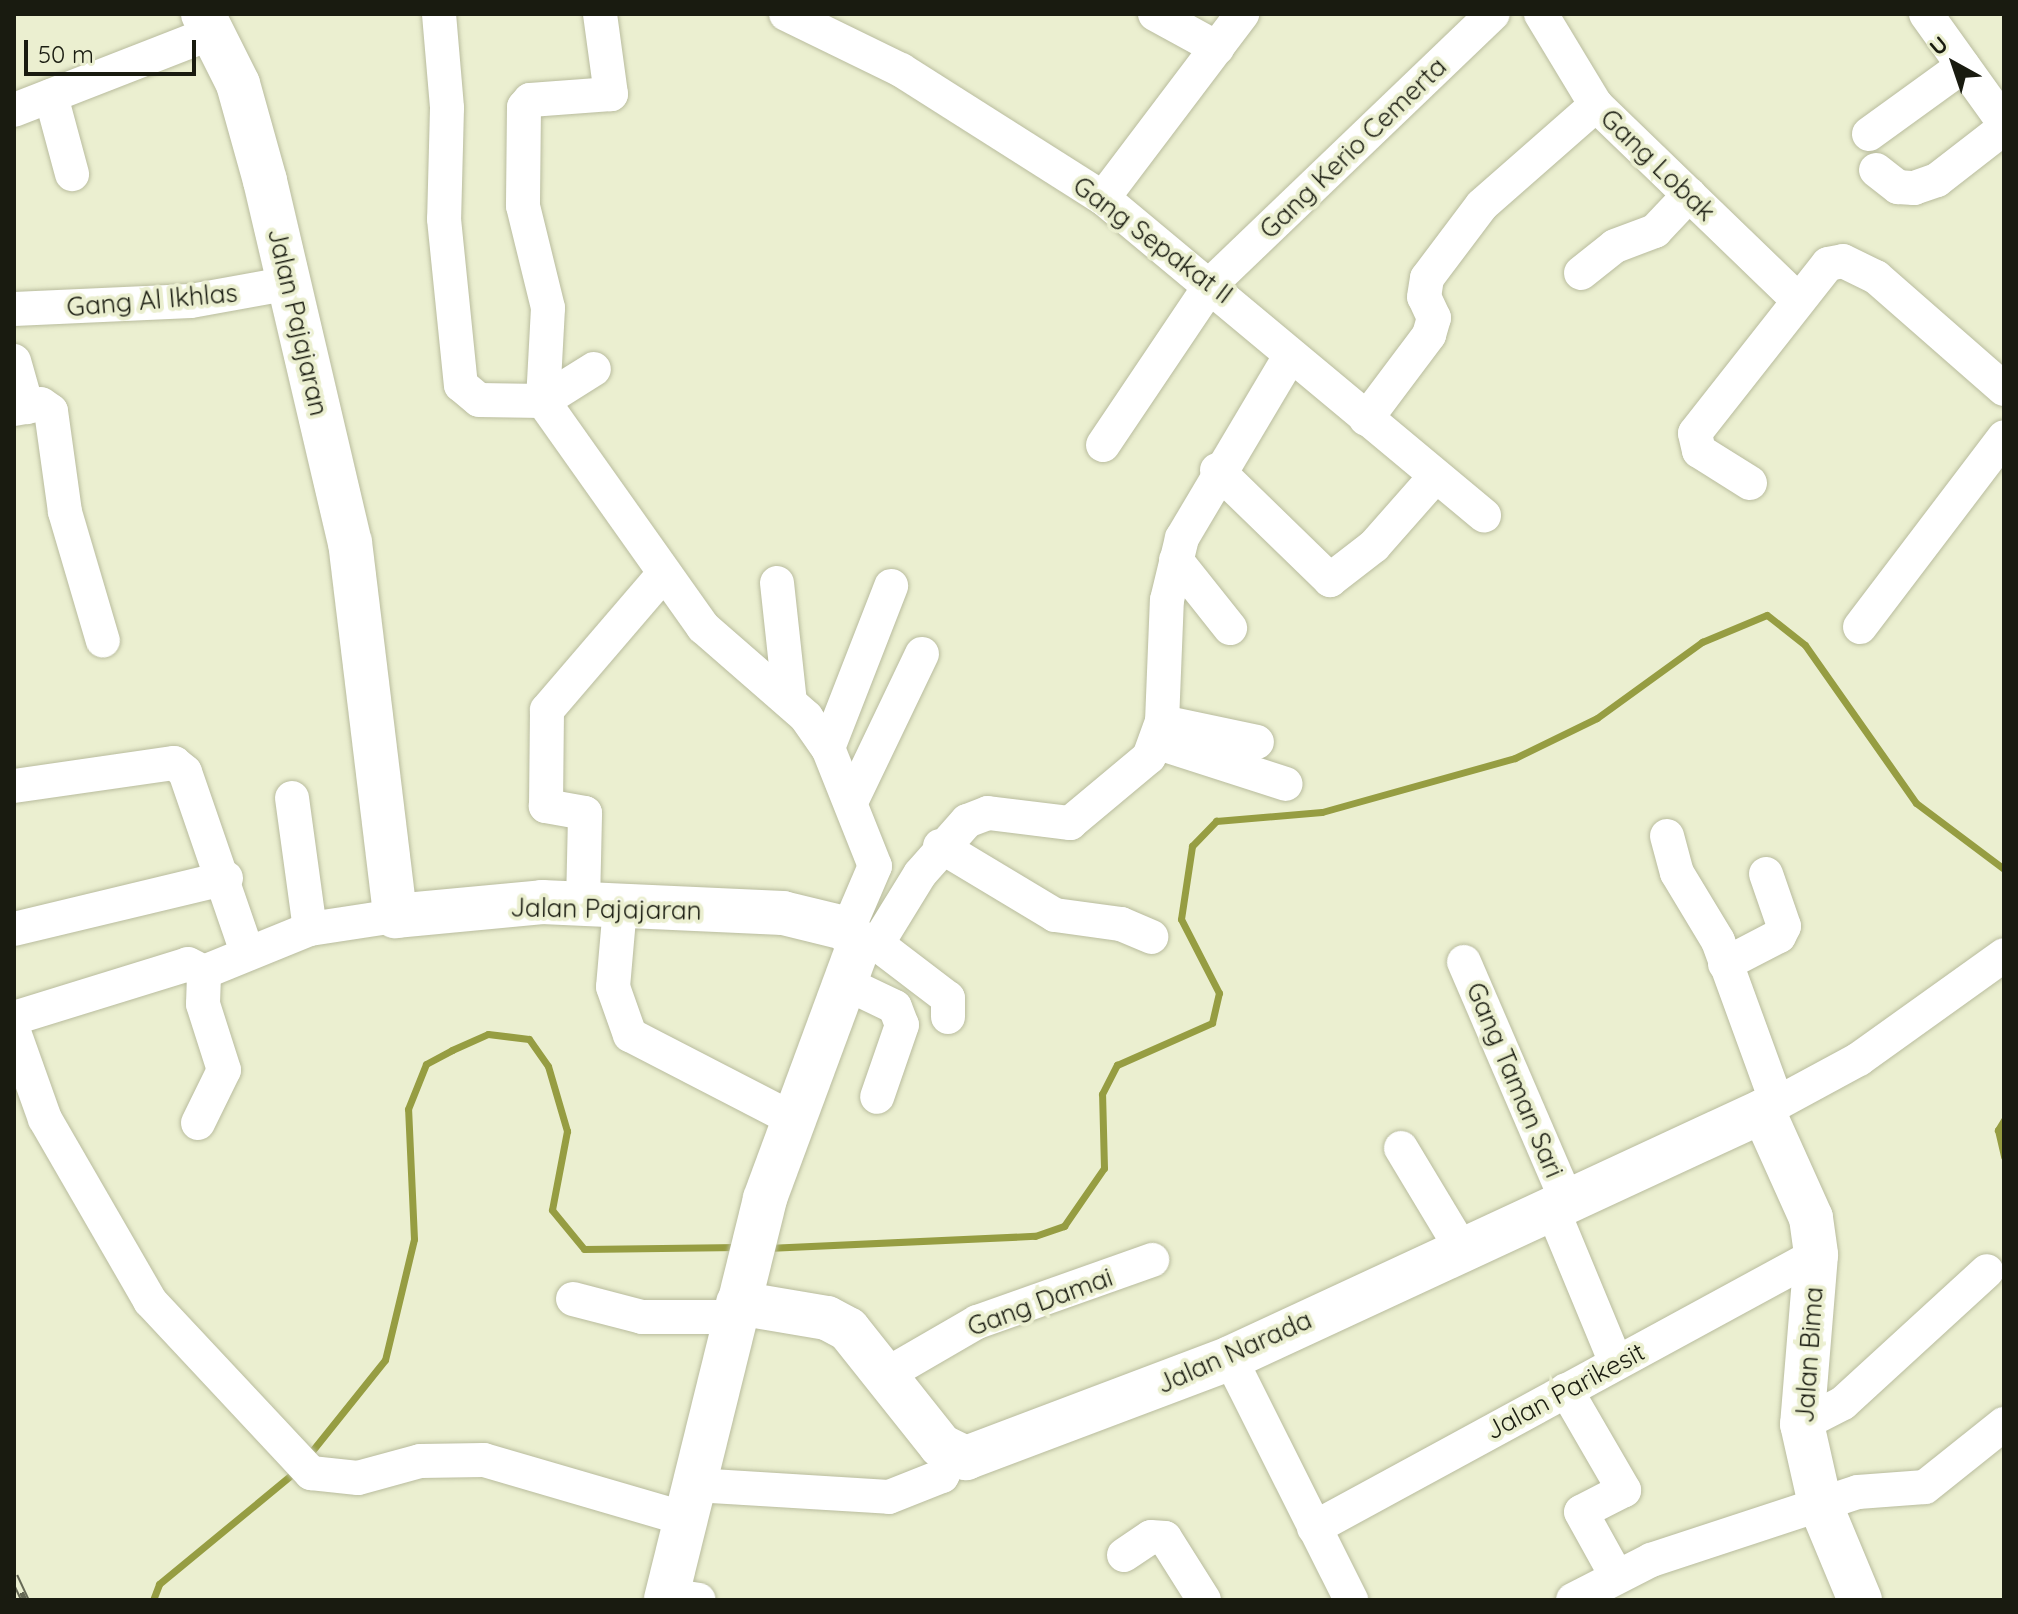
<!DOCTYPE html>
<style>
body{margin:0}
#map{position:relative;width:2018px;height:1614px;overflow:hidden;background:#ebefd0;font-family:Quicksand,sans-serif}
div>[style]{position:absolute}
.stream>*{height:7px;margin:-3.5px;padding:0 3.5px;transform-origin:3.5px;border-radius:3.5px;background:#969d42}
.roads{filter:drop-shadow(0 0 2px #b9bc9e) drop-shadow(0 0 2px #b9bc9e)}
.minor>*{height:34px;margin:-17px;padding:0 17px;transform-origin:17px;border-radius:17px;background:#fff}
.major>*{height:44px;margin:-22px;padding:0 22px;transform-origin:22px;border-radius:22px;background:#fff}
.rail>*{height:9px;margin-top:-4.5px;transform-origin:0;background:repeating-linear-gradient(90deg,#ebefd0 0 18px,#666956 0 36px);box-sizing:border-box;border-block:2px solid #666956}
span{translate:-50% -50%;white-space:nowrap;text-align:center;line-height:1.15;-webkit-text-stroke:8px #ebefd0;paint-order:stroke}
.street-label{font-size:26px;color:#191b10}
.frame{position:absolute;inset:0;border:16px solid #191b10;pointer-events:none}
.north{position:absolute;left:1914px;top:24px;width:80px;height:80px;-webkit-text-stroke:6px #ebefd0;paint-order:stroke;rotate:320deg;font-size:22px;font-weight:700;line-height:32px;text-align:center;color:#191b10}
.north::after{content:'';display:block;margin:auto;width:28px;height:36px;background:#191b10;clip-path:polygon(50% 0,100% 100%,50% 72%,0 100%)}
.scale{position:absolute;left:24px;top:40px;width:172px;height:36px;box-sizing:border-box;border:4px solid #191b10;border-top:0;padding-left:10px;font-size:24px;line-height:28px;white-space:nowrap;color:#191b10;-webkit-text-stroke:6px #ebefd0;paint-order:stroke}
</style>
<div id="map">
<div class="stream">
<i style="left:2004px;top:1120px;width:12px;rotate:121deg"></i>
<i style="left:1998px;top:1130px;width:28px;rotate:77deg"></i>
<i style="left:767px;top:1248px;width:268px;rotate:-2.6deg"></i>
<i style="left:1035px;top:1236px;width:31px;rotate:-19deg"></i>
<i style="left:1064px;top:1226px;width:70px;rotate:-55.4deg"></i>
<i style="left:1104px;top:1168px;width:74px;rotate:-91.5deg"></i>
<i style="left:1102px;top:1094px;width:33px;rotate:-63deg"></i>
<i style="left:1117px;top:1065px;width:104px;rotate:-23.9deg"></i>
<i style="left:1212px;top:1023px;width:31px;rotate:-77deg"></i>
<i style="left:1219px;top:993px;width:83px;rotate:-117.2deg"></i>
<i style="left:1181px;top:919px;width:74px;rotate:-81.4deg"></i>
<i style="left:1192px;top:846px;width:35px;rotate:-46deg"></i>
<i style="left:1216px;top:821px;width:106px;rotate:-4.9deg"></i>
<i style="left:1322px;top:812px;width:200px;rotate:-15.6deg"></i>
<i style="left:1515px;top:758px;width:91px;rotate:-26deg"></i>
<i style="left:1597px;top:718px;width:130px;rotate:-35.9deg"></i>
<i style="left:1702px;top:642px;width:70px;rotate:-22.6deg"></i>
<i style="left:1767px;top:615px;width:48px;rotate:38.3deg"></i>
<i style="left:1805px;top:645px;width:193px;rotate:54.9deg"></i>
<i style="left:1916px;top:803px;width:110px;rotate:36.9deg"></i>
<i style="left:308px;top:1456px;width:123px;rotate:-51.3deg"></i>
<i style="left:385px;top:1360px;width:124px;rotate:-76.5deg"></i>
<i style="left:414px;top:1239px;width:130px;rotate:-92.6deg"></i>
<i style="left:408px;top:1109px;width:48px;rotate:-68.2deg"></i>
<i style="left:426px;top:1064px;width:30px;rotate:-28deg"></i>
<i style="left:452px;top:1050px;width:39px;rotate:-24deg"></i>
<i style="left:488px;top:1034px;width:41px;rotate:7deg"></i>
<i style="left:529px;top:1039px;width:33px;rotate:55deg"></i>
<i style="left:548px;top:1066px;width:68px;rotate:73.7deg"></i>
<i style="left:567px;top:1131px;width:80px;rotate:100.8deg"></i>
<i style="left:552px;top:1210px;width:50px;rotate:50.6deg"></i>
<i style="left:584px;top:1249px;width:155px;rotate:-0.7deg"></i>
<i style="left:153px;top:1600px;width:17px;rotate:-69deg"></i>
<i style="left:159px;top:1584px;width:176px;rotate:-39.5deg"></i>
</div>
<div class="roads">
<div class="minor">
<i style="left:439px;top:14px;width:94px;rotate:85.1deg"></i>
<i style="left:447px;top:108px;width:111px;rotate:91.5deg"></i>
<i style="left:444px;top:219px;width:167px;rotate:84.2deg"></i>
<i style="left:461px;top:385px;width:23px;rotate:40deg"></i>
<i style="left:479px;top:400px;width:64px;rotate:0.9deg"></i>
<i style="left:543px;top:401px;width:60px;rotate:-32.1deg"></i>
<i style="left:600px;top:14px;width:81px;rotate:82.2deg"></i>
<i style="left:611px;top:94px;width:81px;rotate:175.8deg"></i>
<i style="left:530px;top:100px;width:9px;rotate:131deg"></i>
<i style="left:524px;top:107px;width:99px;rotate:90.6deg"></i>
<i style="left:523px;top:206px;width:105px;rotate:76.2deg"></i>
<i style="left:548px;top:308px;width:93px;rotate:93.1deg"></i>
<i style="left:543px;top:401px;width:277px;rotate:54.7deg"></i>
<i style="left:703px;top:627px;width:137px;rotate:41.1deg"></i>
<i style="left:806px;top:717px;width:38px;rotate:55deg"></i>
<i style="left:828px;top:748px;width:127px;rotate:68.3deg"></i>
<i style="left:875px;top:866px;width:69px;rotate:113.2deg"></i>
<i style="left:786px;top:14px;width:128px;rotate:26deg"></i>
<i style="left:901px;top:70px;width:239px;rotate:32.4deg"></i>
<i style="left:1103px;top:198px;width:496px;rotate:39.8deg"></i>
<i style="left:1155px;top:14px;width:71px;rotate:28.7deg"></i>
<i style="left:1541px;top:14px;width:106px;rotate:58.9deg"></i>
<i style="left:1596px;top:105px;width:279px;rotate:44deg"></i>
<i style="left:1926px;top:14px;width:134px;rotate:54.4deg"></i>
<i style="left:51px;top:96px;width:81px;rotate:74.9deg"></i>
<i style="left:14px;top:110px;width:212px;rotate:-21.3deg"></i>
<i style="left:1869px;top:134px;width:116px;rotate:-35.9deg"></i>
<i style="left:1876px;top:170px;width:28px;rotate:38deg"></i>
<i style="left:1898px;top:187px;width:16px;rotate:4deg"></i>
<i style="left:1914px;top:188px;width:24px;rotate:-19deg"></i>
<i style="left:1937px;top:180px;width:85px;rotate:-37.8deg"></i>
<i style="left:1103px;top:198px;width:231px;rotate:-52.9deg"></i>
<i style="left:1581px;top:273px;width:43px;rotate:-38.5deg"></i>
<i style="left:1615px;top:246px;width:43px;rotate:-20.6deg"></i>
<i style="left:1655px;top:231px;width:50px;rotate:-46.6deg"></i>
<i style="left:14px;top:309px;width:177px;rotate:-2.6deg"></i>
<i style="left:191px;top:301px;width:101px;rotate:-10.3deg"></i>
<i style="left:14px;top:361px;width:48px;rotate:74.2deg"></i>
<i style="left:14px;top:409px;width:27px;rotate:-10deg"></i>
<i style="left:41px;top:404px;width:12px;rotate:35deg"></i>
<i style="left:51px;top:411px;width:102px;rotate:82.1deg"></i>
<i style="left:65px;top:512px;width:134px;rotate:73.6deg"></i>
<i style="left:1366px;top:419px;width:105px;rotate:-53.1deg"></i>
<i style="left:1429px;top:335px;width:18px;rotate:-74deg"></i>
<i style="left:1434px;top:318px;width:23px;rotate:-115deg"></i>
<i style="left:1424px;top:297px;width:19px;rotate:-81deg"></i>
<i style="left:1427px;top:278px;width:91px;rotate:-53deg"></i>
<i style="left:1482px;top:205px;width:152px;rotate:-41.3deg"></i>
<i style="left:1103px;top:445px;width:195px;rotate:-56.1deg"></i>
<i style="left:1212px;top:283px;width:389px;rotate:-43.8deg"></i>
<i style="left:1217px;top:470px;width:158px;rotate:44.2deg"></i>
<i style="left:1330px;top:580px;width:56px;rotate:-37.7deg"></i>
<i style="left:1374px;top:546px;width:91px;rotate:-48.6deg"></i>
<i style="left:1750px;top:483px;width:60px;rotate:-147.9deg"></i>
<i style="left:1699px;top:451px;width:18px;rotate:-103deg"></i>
<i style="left:1695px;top:433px;width:215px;rotate:-51.8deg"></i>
<i style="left:1828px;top:264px;width:15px;rotate:-11deg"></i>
<i style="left:1843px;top:261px;width:37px;rotate:26deg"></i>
<i style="left:1876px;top:277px;width:170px;rotate:41.2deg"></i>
<i style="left:1176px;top:560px;width:87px;rotate:51.5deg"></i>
<i style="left:777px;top:583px;width:120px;rotate:83.8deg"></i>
<i style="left:1860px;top:627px;width:238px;rotate:-52.8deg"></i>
<i style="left:1162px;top:722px;width:97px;rotate:11.9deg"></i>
<i style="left:1159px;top:743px;width:133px;rotate:17.9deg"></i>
<i style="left:828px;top:748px;width:174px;rotate:-68.7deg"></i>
<i style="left:14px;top:786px;width:162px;rotate:-8.2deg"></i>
<i style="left:174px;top:763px;width:14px;rotate:39deg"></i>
<i style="left:185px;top:772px;width:190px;rotate:71deg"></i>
<i style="left:292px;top:798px;width:132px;rotate:82.2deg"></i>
<i style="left:852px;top:800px;width:162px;rotate:-64.4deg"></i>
<i style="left:1667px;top:836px;width:38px;rotate:75deg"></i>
<i style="left:1677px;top:873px;width:79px;rotate:58.9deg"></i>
<i style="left:1718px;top:941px;width:172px;rotate:70deg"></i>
<i style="left:940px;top:846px;width:134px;rotate:31deg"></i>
<i style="left:1055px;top:915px;width:67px;rotate:7.8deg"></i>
<i style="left:1121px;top:924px;width:33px;rotate:23deg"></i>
<i style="left:583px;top:904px;width:91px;rotate:-88.7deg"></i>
<i style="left:585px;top:813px;width:40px;rotate:-170deg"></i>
<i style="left:546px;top:806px;width:96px;rotate:-89.4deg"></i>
<i style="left:547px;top:710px;width:177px;rotate:-49.4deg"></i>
<i style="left:620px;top:907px;width:80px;rotate:95deg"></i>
<i style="left:613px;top:987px;width:51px;rotate:70.5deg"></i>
<i style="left:630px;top:1035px;width:186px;rotate:27.3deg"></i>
<i style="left:14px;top:929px;width:218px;rotate:-13.5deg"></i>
<i style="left:877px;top:944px;width:89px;rotate:37.3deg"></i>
<i style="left:948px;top:998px;width:19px;rotate:90deg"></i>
<i style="left:858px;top:947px;width:19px;rotate:-9deg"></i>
<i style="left:877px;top:944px;width:82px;rotate:-58.4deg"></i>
<i style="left:920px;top:874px;width:71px;rotate:-48.4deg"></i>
<i style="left:967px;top:821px;width:22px;rotate:-21deg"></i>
<i style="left:988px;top:813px;width:83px;rotate:7deg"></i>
<i style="left:1070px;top:823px;width:103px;rotate:-39.9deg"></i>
<i style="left:1149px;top:757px;width:37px;rotate:-70deg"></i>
<i style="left:1162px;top:722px;width:122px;rotate:-87.7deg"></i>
<i style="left:1167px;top:600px;width:64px;rotate:-76.4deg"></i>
<i style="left:1182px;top:538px;width:212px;rotate:-59.3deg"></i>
<i style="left:1464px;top:962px;width:258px;rotate:66.7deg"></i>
<i style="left:1725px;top:964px;width:61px;rotate:-27.4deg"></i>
<i style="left:1779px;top:936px;width:11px;rotate:-63deg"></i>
<i style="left:1784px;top:926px;width:55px;rotate:-109.1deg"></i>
<i style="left:847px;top:984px;width:53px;rotate:25.6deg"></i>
<i style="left:895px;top:1007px;width:19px;rotate:69deg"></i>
<i style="left:902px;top:1025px;width:76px;rotate:109.1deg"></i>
<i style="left:14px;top:1018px;width:182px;rotate:-17.2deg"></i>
<i style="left:188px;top:964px;width:18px;rotate:27deg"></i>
<i style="left:14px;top:1032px;width:92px;rotate:70.4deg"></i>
<i style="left:45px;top:1119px;width:210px;rotate:60deg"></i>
<i style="left:150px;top:1301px;width:236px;rotate:46.9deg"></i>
<i style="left:311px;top:1473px;width:47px;rotate:6.1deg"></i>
<i style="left:358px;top:1478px;width:64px;rotate:-15.3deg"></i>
<i style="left:420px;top:1461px;width:64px;rotate:-0.9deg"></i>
<i style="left:484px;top:1460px;width:210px;rotate:16.3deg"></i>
<i style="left:1763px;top:1111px;width:109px;rotate:-28.4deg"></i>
<i style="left:1859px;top:1059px;width:178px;rotate:-35.6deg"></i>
<i style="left:198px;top:1123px;width:59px;rotate:-63.9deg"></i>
<i style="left:224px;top:1070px;width:69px;rotate:-107.7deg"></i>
<i style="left:203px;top:1004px;width:32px;rotate:-88deg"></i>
<i style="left:204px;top:972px;width:114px;rotate:-22.1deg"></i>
<i style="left:310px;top:929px;width:86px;rotate:-8.7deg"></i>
<i style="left:1401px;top:1148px;width:114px;rotate:59deg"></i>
<i style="left:1551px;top:1206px;width:170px;rotate:67.5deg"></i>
<i style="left:573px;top:1299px;width:71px;rotate:14.6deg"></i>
<i style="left:642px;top:1317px;width:95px"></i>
<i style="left:1230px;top:1358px;width:271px;rotate:63.4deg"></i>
<i style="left:889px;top:1373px;width:102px;rotate:-30.1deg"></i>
<i style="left:977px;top:1322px;width:186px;rotate:-19.5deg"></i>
<i style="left:1566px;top:1390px;width:116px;rotate:59.9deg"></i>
<i style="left:1624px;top:1490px;width:48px;rotate:152.9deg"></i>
<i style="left:1581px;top:1512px;width:74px;rotate:61deg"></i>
<i style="left:1802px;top:1424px;width:46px;rotate:-27.1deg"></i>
<i style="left:1843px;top:1403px;width:195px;rotate:-42.5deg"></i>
<i style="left:695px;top:1485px;width:194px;rotate:3.5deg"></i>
<i style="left:889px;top:1497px;width:57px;rotate:-21.6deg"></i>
<i style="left:942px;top:1476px;width:25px;rotate:-63deg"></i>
<i style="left:1314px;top:1528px;width:571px;rotate:-28.54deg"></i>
<i style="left:1124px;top:1555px;width:32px;rotate:-34deg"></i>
<i style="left:1151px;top:1537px;width:14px;rotate:4deg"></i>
<i style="left:1165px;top:1538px;width:73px;rotate:57.8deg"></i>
<i style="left:667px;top:1595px;width:32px;rotate:9deg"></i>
<i style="left:1573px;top:1600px;width:88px;rotate:-27.1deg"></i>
<i style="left:1651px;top:1560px;width:218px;rotate:-18.2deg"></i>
<i style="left:1858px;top:1492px;width:67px;rotate:-4.3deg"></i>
<i style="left:1925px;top:1487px;width:101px;rotate:-38.6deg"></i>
</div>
<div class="major">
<i style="left:203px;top:14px;width:78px;rotate:63.4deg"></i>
<i style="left:238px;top:84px;width:101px;rotate:74.4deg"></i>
<i style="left:265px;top:181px;width:371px;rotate:76.8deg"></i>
<i style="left:350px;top:542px;width:377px;rotate:83.1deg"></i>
<i style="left:395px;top:916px;width:148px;rotate:-5.4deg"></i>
<i style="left:542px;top:902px;width:241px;rotate:2.6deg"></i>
<i style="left:783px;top:913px;width:67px;rotate:13.8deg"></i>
<i style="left:848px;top:929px;width:21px;rotate:61deg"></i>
<i style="left:858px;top:947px;width:269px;rotate:110.3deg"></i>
<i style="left:765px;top:1199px;width:413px;rotate:103.9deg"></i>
<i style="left:738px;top:1303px;width:90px;rotate:9.6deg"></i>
<i style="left:827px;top:1318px;width:24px;rotate:28deg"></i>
<i style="left:848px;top:1329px;width:149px;rotate:51.5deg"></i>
<i style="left:941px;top:1446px;width:28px;rotate:26deg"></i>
<i style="left:966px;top:1458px;width:282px;rotate:-20.7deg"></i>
<i style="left:1230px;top:1358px;width:587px;rotate:-24.86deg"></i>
<i style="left:1763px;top:1111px;width:117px;rotate:65.8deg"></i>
<i style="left:1811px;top:1218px;width:37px;rotate:82deg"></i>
<i style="left:1816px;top:1255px;width:170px;rotate:94.7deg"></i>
<i style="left:1802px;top:1424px;width:82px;rotate:77.3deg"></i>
<i style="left:1820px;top:1504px;width:104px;rotate:67.4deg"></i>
</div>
</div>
<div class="rail">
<i style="left:14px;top:1576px;width:26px;rotate:65deg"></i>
</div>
<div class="street-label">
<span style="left:1353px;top:148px;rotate:-44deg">Gang Kerio Cemerta</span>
<span style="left:1658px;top:165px;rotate:44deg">Gang Lobak</span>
<span style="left:1153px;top:240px;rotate:37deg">Gang Sepakat II</span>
<span style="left:152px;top:300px;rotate:-5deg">Gang Al Ikhlas</span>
<span style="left:298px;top:322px;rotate:77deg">Jalan Pajajaran</span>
<span style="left:606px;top:909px;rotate:1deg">Jalan Pajajaran</span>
<span style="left:1515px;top:1080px;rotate:67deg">Gang Taman Sari</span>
<span style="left:1040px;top:1302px;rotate:-20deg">Gang Damai</span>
<span style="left:1234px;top:1352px;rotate:-24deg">Jalan Narada</span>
<span style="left:1809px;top:1355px;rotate:-86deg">Jalan Bima</span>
<span style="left:1565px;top:1391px;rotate:-28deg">Jalan Parikesit</span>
</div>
<div class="frame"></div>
<div class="north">U</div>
<div class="scale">50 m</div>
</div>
